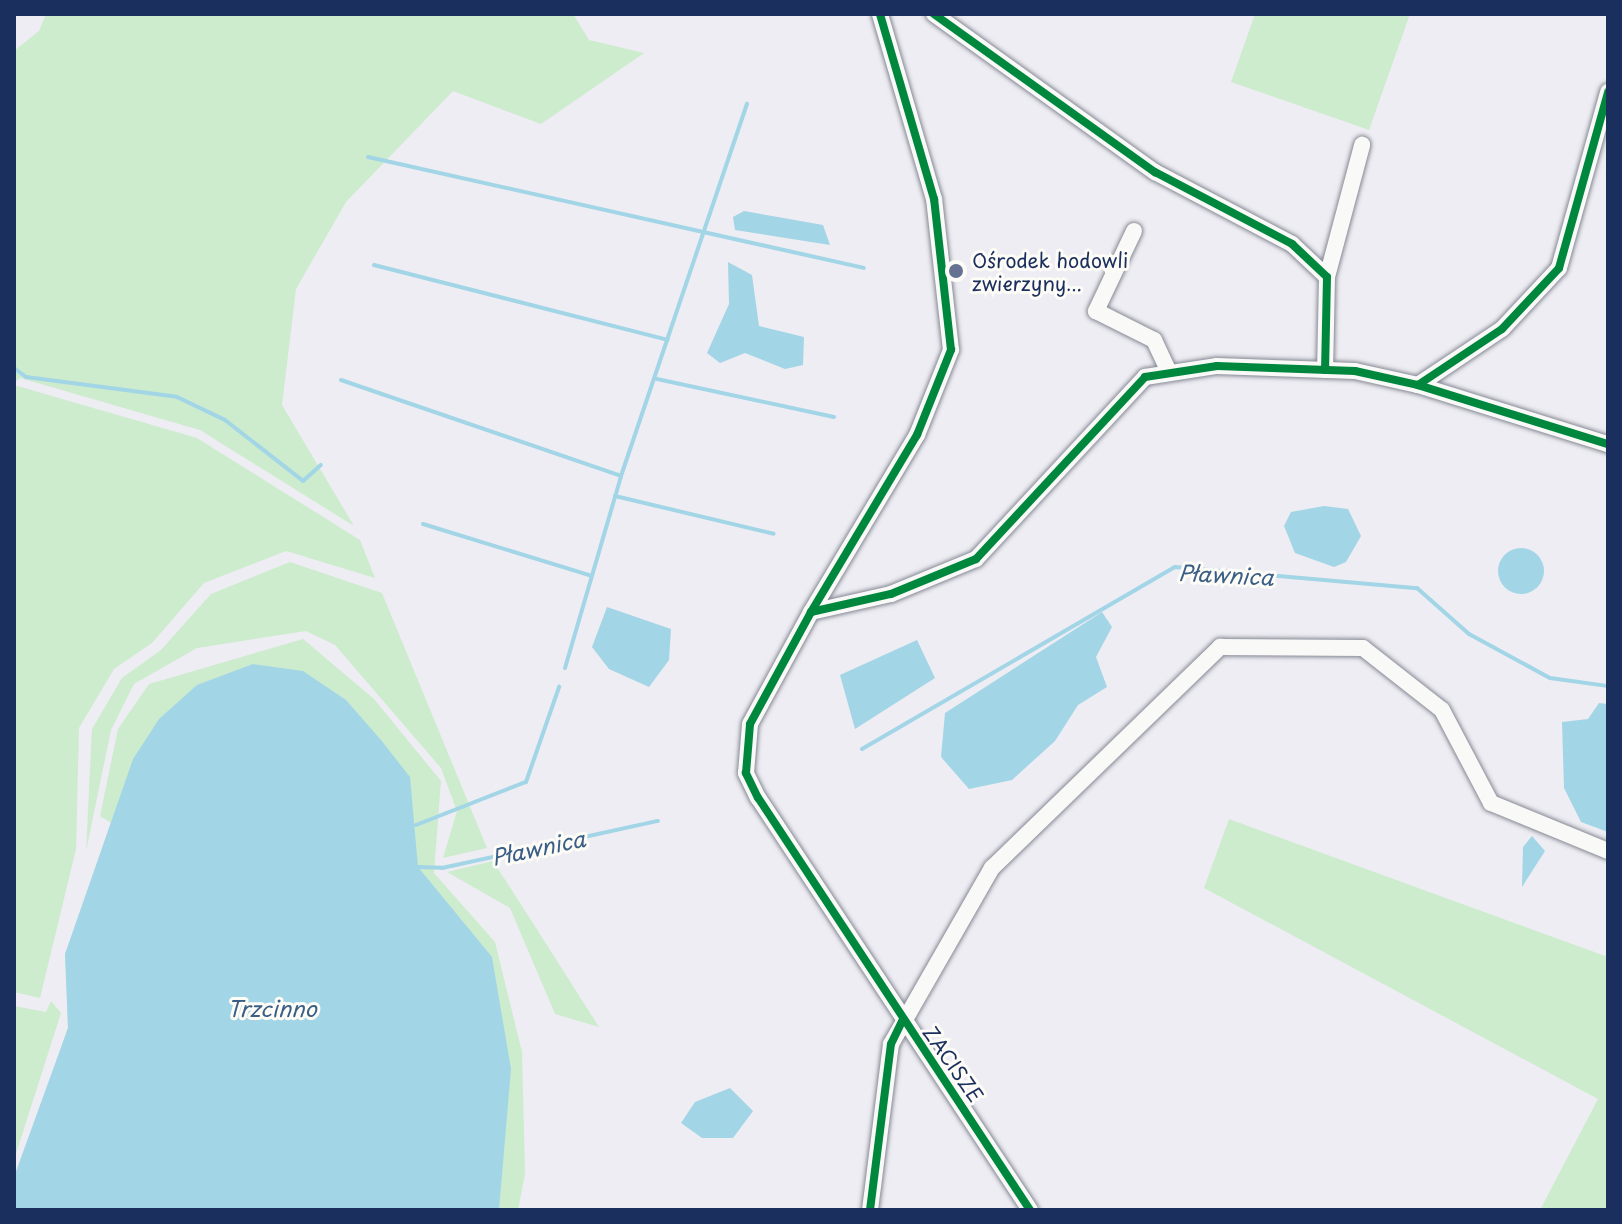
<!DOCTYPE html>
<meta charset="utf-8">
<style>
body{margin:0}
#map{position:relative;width:1622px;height:1224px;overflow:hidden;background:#eeedf3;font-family:"Playpen Sans",sans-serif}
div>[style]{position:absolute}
.green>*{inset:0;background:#cdecce}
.water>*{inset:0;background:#a2d5e6}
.round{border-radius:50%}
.stream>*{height:4px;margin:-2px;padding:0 2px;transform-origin:2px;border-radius:2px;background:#a2d5e6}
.roads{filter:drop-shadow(0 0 2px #868995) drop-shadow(0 0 2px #868995)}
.street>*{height:16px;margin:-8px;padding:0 8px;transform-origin:8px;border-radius:8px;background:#f9f9f8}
.cycleway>*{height:8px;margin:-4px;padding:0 4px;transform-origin:4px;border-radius:4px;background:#00873e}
.dots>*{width:22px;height:22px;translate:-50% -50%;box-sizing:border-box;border:4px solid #fdfcf7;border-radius:50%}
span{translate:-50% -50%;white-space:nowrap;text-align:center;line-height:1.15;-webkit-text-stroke:6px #fdfcf7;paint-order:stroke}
.poi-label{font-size:20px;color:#1b2f5e}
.left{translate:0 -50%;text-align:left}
.street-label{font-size:20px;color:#1b2f5e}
.water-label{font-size:22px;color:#3a5e85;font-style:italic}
.frame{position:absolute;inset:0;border:16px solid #1b2f5e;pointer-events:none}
</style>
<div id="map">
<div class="green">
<i style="clip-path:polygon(46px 14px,573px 14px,589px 40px,644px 53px,541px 124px,453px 91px,346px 202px,296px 289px,282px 405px,354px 526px,200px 430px,20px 378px,14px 383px,14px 51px,39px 31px)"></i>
<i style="clip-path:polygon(1255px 14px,1410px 14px,1369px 130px,1231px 82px)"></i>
<i style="clip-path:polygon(14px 385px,197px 438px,360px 540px,375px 578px,286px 551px,204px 583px,152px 643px,114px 669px,79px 728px,76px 849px,40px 998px,14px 992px)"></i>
<i style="clip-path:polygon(290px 562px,382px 593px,487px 848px,443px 858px,457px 811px,441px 768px,335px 645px,306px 631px,197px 648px,134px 684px,111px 730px,86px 851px,92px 729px,122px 678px,161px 650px,211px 594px)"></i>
<i style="clip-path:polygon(303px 639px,374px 699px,441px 781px,434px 873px,495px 942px,522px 1052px,525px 1174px,518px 1210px,470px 1210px,105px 931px,57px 1061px,68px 1027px,65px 954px,114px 825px,100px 816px,118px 729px,149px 684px)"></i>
<i style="clip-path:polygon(1229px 819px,1608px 957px,1608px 1210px,1540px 1210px,1598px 1099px,1204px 888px)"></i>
<i style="clip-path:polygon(493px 861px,538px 931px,599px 1027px,555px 1014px,510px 908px,447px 872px)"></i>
<i style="clip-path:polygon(51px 1001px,61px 1013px,14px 1160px,14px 1006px,46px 1012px)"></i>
</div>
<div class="water">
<i style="clip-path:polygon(744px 211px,823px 225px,830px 245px,735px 230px,733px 217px)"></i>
<i style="clip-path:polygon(728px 262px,752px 275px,759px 326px,804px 337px,803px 365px,785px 369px,745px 353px,720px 363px,707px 353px,729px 304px)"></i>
<i style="clip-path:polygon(1324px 506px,1348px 509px,1361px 536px,1346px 562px,1334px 567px,1295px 553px,1284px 526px,1291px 512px)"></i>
<i class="round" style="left:1498px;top:548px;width:46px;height:46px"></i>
<i style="clip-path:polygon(607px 607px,671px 629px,669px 660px,649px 687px,609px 669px,592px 647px)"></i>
<i style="clip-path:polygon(1102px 612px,1112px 627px,1096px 657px,1107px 687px,1078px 705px,1055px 741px,1012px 780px,969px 789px,941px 757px,945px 713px)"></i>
<i style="clip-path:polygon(917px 640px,935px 678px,855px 729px,840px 675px)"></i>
<i style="clip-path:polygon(253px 664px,303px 671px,346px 700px,381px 740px,410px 777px,418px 867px,492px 957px,511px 1069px,499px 1210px,14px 1210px,14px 1177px,68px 1028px,65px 954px,133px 759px,159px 719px,197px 685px)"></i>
<i style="clip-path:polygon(1599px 703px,1608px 704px,1608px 832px,1581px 822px,1564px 788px,1562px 722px,1588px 719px)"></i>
<i style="clip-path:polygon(1532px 836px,1545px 851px,1522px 887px,1523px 847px)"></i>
<i style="clip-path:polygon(730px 1088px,753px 1111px,733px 1138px,702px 1138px,681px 1123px,695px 1102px)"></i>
</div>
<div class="stream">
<i style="left:368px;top:157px;width:508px;rotate:12.61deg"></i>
<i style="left:374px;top:265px;width:303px;rotate:14.3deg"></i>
<i style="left:14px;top:368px;width:15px;rotate:37deg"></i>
<i style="left:26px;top:377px;width:152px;rotate:7.5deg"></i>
<i style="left:177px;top:397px;width:53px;rotate:25.6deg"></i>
<i style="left:225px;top:420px;width:99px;rotate:38deg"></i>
<i style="left:303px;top:481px;width:24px;rotate:-42deg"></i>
<i style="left:657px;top:379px;width:181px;rotate:12.1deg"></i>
<i style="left:341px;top:380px;width:296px;rotate:18.9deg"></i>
<i style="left:615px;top:496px;width:163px;rotate:13.4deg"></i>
<i style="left:423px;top:524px;width:174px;rotate:17.1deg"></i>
<i style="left:565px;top:668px;width:200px;rotate:-73.7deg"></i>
<i style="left:621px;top:476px;width:393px;rotate:-71.3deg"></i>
<i style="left:862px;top:749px;width:362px;rotate:-30.2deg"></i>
<i style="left:1175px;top:567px;width:243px;rotate:5deg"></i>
<i style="left:1417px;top:588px;width:69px;rotate:41.5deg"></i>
<i style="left:1469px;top:634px;width:92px;rotate:28.5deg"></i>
<i style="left:1550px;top:678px;width:59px;rotate:7.9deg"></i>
<i style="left:416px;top:825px;width:118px;rotate:-21.4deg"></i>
<i style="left:526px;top:782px;width:101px;rotate:-70.8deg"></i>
<i style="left:418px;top:867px;width:24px;rotate:2deg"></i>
<i style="left:442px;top:868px;width:221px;rotate:-12.3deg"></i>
</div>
<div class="roads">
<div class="street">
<i style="left:934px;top:14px;width:272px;rotate:35.6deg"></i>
<i style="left:1155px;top:172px;width:155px;rotate:27.7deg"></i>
<i style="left:1292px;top:244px;width:48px;rotate:43.3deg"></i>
<i style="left:1327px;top:277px;width:93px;rotate:91.2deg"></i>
<i style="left:1134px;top:231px;width:89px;rotate:115.4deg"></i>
<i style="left:1096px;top:311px;width:65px;rotate:26.6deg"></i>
<i style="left:1154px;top:340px;width:33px;rotate:65deg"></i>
<i style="left:1327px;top:277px;width:137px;rotate:-75.1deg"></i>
<i style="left:1418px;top:385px;width:199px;rotate:17.3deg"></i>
<i style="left:811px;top:612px;width:206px;rotate:-59.1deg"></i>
<i style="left:917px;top:435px;width:92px;rotate:-68.2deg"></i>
<i style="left:951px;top:350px;width:152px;rotate:-96.4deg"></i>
<i style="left:934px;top:199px;width:193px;rotate:-106.3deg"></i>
<i style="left:870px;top:1210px;width:167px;rotate:-82.8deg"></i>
<i style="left:891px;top:1044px;width:203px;rotate:-60.2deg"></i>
<i style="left:992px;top:868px;width:318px;rotate:-44.1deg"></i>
<i style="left:1220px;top:647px;width:143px;rotate:0.4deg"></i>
<i style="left:1363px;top:648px;width:100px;rotate:38.1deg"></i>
<i style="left:1442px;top:710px;width:105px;rotate:62.2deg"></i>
<i style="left:1491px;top:803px;width:126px;rotate:22.3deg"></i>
<i style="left:1030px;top:1210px;width:494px;rotate:-123.4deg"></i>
<i style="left:758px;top:798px;width:28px;rotate:-116deg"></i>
<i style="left:746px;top:773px;width:49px;rotate:-85.3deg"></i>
<i style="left:750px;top:724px;width:128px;rotate:-61.4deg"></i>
<i style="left:811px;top:612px;width:82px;rotate:-12.7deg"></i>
<i style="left:891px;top:594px;width:92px;rotate:-22.4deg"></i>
<i style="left:976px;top:559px;width:248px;rotate:-47.1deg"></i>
<i style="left:1145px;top:377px;width:73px;rotate:-8.7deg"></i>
<i style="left:1217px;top:366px;width:138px;rotate:2.1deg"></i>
<i style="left:1355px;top:371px;width:65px;rotate:12.5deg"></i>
<i style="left:1418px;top:385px;width:101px;rotate:-33.7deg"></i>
<i style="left:1502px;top:329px;width:83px;rotate:-46.9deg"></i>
<i style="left:1559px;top:268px;width:183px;rotate:-74.4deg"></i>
</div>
</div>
<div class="cycleway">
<i style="left:934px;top:14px;width:272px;rotate:35.6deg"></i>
<i style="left:1155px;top:172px;width:155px;rotate:27.7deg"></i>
<i style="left:1292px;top:244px;width:48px;rotate:43.3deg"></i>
<i style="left:1327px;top:277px;width:93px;rotate:91.2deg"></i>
<i style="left:1418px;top:385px;width:199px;rotate:17.3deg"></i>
<i style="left:811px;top:612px;width:206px;rotate:-59.1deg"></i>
<i style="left:917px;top:435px;width:92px;rotate:-68.2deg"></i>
<i style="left:951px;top:350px;width:152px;rotate:-96.4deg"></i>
<i style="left:934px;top:199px;width:193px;rotate:-106.3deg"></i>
<i style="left:870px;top:1210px;width:167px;rotate:-82.8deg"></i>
<i style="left:891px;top:1044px;width:28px;rotate:-64deg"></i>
<i style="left:1030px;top:1210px;width:494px;rotate:-123.4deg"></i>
<i style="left:758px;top:798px;width:28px;rotate:-116deg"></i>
<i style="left:746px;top:773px;width:49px;rotate:-85.3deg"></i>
<i style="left:750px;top:724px;width:128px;rotate:-61.4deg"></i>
<i style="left:811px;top:612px;width:82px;rotate:-12.7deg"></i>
<i style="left:891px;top:594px;width:92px;rotate:-22.4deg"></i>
<i style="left:976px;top:559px;width:248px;rotate:-47.1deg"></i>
<i style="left:1145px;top:377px;width:73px;rotate:-8.7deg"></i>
<i style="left:1217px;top:366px;width:138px;rotate:2.1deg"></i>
<i style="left:1355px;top:371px;width:65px;rotate:12.5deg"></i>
<i style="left:1418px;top:385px;width:101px;rotate:-33.7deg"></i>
<i style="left:1502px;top:329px;width:83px;rotate:-46.9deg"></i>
<i style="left:1559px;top:268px;width:183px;rotate:-74.4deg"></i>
</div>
<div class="dots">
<i style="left:956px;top:271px;background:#657292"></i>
</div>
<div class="poi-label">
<span class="left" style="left:972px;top:272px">Ośrodek hodowli<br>zwierzyny...</span>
</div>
<div class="street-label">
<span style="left:953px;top:1064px;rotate:55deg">ZACISZE</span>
</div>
<div class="water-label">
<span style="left:1226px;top:574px;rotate:3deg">Pławnica</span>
<span style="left:538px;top:847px;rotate:-12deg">Pławnica</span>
<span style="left:272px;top:1008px">Trzcinno</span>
</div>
<div class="frame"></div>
</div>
